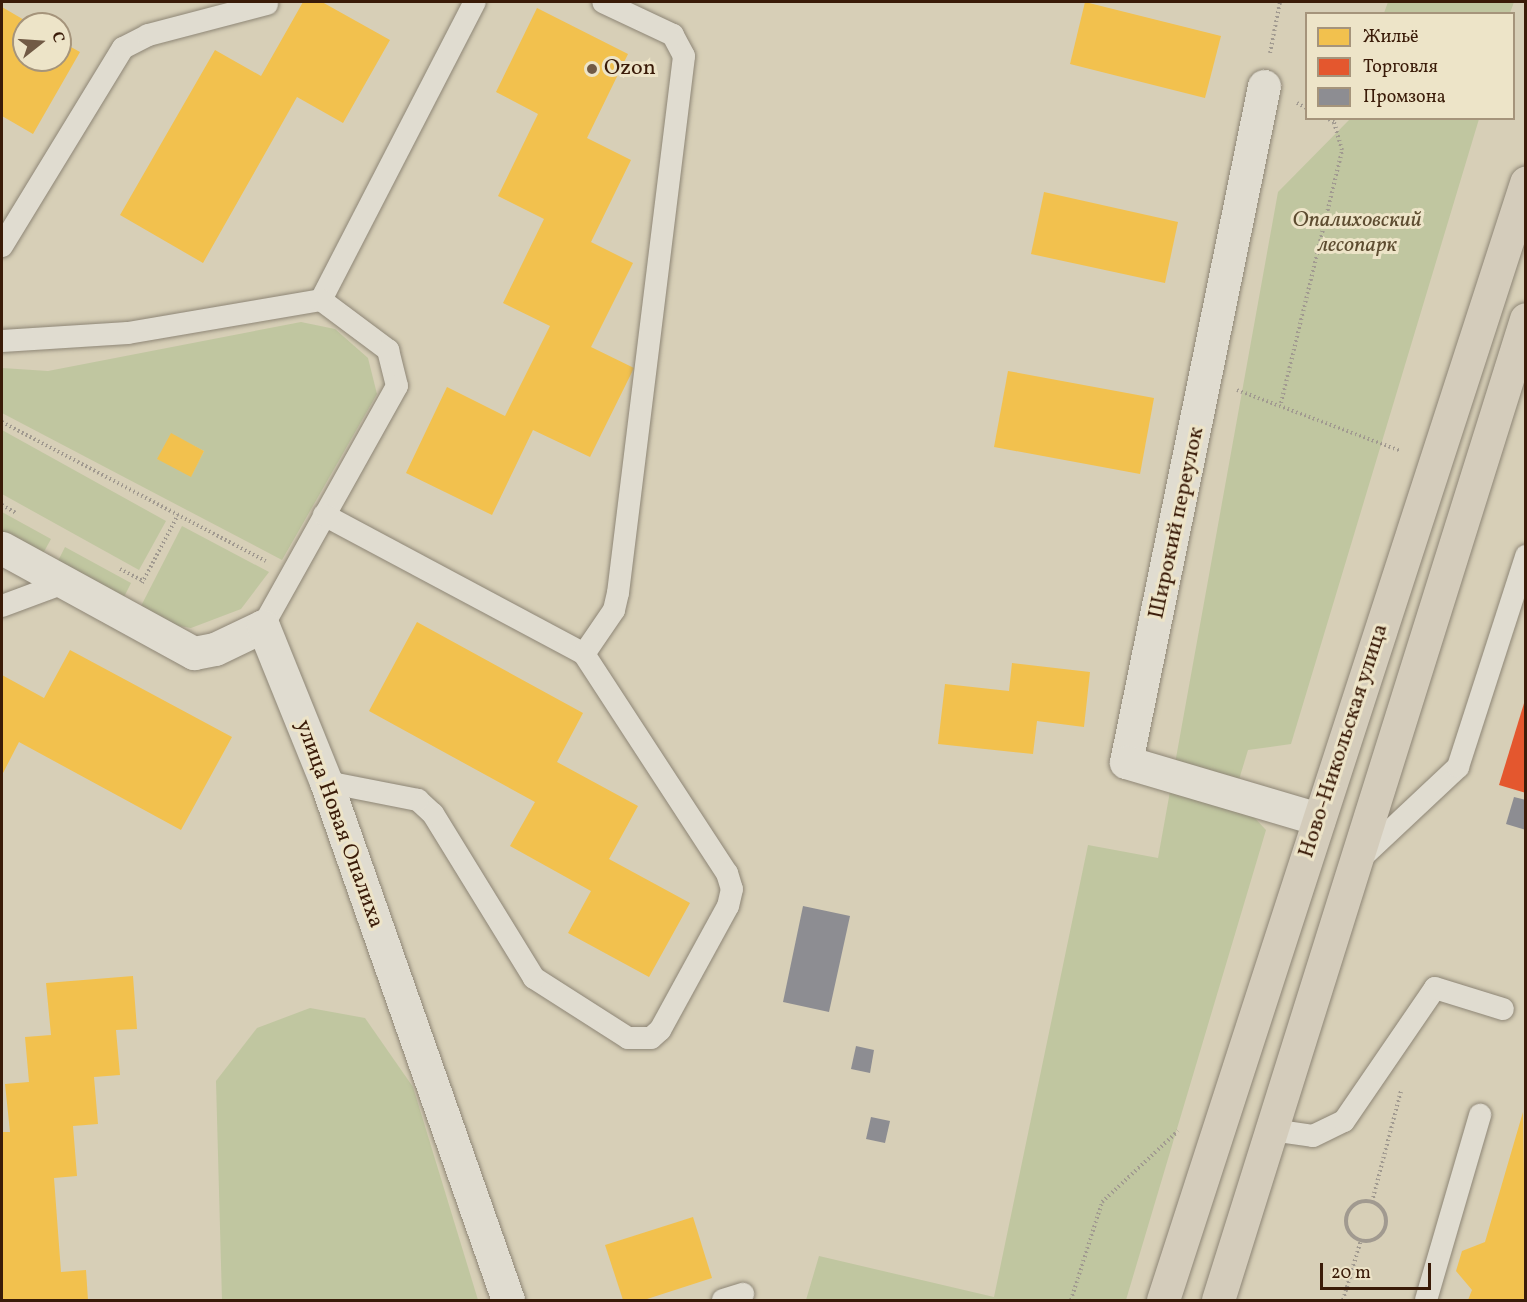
<!DOCTYPE html>
<meta charset="utf-8">
<style>
body{margin:0}
#map{position:relative;width:1527px;height:1302px;overflow:hidden;background:#d7cfb7;font-family:Vollkorn,serif}
div>[style]{position:absolute}
.green>*{inset:0;background:#c0c6a0}
.homes>*{inset:0;background:#f2c14e}
.shops>*{inset:0;background:#e4572e}
.industry>*{inset:0;background:#8d8d92}
.path>*{height:4px;margin-top:-2px;transform-origin:0;background:repeating-linear-gradient(90deg,#a19a90 0 1.5px,transparent 0 4.5px)}
.path>.ring{margin:-2px;padding:0;box-sizing:content-box;background:none;border:4px solid #a19a90;border-radius:50%}
.roads{filter:drop-shadow(0 0 2px #8e8676) drop-shadow(0 0 2px #8e8676)}
.service>*{height:22px;margin:-11px;padding:0 11px;transform-origin:11px;border-radius:11px;background:#e0dcd0}
.minor>*{height:33px;margin:-16.5px;padding:0 16.5px;transform-origin:16.5px;border-radius:16.5px;background:#e0dcd0}
.primary>*{height:33px;margin:-16.5px;padding:0 16.5px;transform-origin:16.5px;border-radius:16.5px;background:#d4ccbb}
.dots>*{width:16px;height:16px;translate:-50% -50%;box-sizing:border-box;border:3px solid #ede4c8;border-radius:50%}
span{translate:-50% -50%;white-space:nowrap;text-align:center;line-height:1.15;-webkit-text-stroke:6px #ede4c8;paint-order:stroke}
.poi-label{font-size:22px;color:#3a1b08}
.left{translate:0 -50%;text-align:left}
.park-label{font-size:22px;color:#5d4c30;font-style:italic}
.street-label{font-size:22px;color:#3a1b08}
.frame{position:absolute;inset:0;border:3px solid #3a1b08;pointer-events:none}
.legend{position:absolute;left:1305px;top:12px;width:210px;height:108px;box-sizing:border-box;background:#ede4c8;border:2px solid #a5947b;margin:0;padding:8px 10px;list-style:none;font-size:18px;color:#3a1b08}
.legend li{display:flex;align-items:center;gap:12px;height:30px}
.legend b{width:30px;border:2px solid #a5947b}
.north{position:absolute;left:12px;top:12px;width:60px;height:60px;box-sizing:border-box;background:#ede4c8;border:2px solid #a5947b;border-radius:50%;rotate:73deg;font-size:16px;font-weight:700;line-height:24px;text-align:center;color:#3a1b08}
.north::after{content:'';display:block;margin:auto;width:21px;height:27px;background:#715a45;clip-path:polygon(50% 0,100% 100%,50% 72%,0 100%)}
.scale{position:absolute;left:1320px;top:1263px;width:111px;height:27px;box-sizing:border-box;border:3px solid #3a1b08;border-top:0;padding-left:8px;font-size:18px;line-height:21px;white-space:nowrap;color:#3a1b08;-webkit-text-stroke:4px #ede4c8;paint-order:stroke}
</style>
<div id="map">
<div class="green">
<i style="clip-path:polygon(1388px 2px,1514px 2px,1510px 13px,1384px 13px)"></i>
<i style="clip-path:polygon(1350px 119px,1479px 119px,1291px 744px,1248px 750px,1234px 796px,1266px 830px,1126px 1300px,806px 1300px,819px 1256px,994px 1297px,1088px 845px,1158px 858px,1278px 192px)"></i>
<i style="clip-path:polygon(evenodd,301px 322px,335px 329px,368px 358px,377px 394px,282px 560px,2px 413px,2px 368px,48px 371px,301px 322px,171px 434px,204px 451px,191px 476px,158px 459px,171px 434px)"></i>
<i style="clip-path:polygon(2px 430px,166px 521px,139px 570px,2px 494px)"></i>
<i style="clip-path:polygon(2px 512px,51px 539px,40px 559px,2px 537px)"></i>
<i style="clip-path:polygon(182px 526px,269px 572px,241px 609px,191px 628px,167px 624px,139px 610px)"></i>
<i style="clip-path:polygon(65px 547px,131px 583px,121px 603px,55px 567px)"></i>
<i style="clip-path:polygon(310px 1008px,365px 1018px,413px 1087px,478px 1300px,222px 1300px,216px 1081px,257px 1028px)"></i>
</div>
<div class="homes">
<i style="clip-path:polygon(303px 2px,322px 2px,390px 40px,343px 123px,297px 97px,203px 263px,120px 215px,215px 50px,261px 76px)"></i>
<i style="clip-path:polygon(1085px 2px,1221px 36px,1205px 98px,1070px 64px)"></i>
<i style="clip-path:polygon(2px 7px,31px 24px,24px 24px,24px 60px,60px 60px,60px 41px,80px 52px,33px 134px,2px 116px)"></i>
<i style="clip-path:polygon(537px 8px,628px 54px,587px 138px,631px 160px,591px 242px,633px 263px,591px 347px,634px 368px,590px 457px,533px 430px,492px 515px,406px 473px,447px 387px,505px 416px,550px 326px,503px 303px,544px 219px,498px 196px,538px 114px,496px 92px)"></i>
<i style="clip-path:polygon(1044px 192px,1178px 222px,1165px 283px,1031px 254px)"></i>
<i style="clip-path:polygon(1008px 371px,1154px 398px,1140px 474px,994px 447px)"></i>
<i style="clip-path:polygon(171px 433px,204px 451px,191px 477px,157px 459px)"></i>
<i style="clip-path:polygon(417px 622px,583px 713px,557px 762px,638px 806px,609px 859px,690px 903px,649px 977px,568px 933px,591px 891px,510px 846px,535px 802px,369px 711px)"></i>
<i style="clip-path:polygon(70px 650px,232px 737px,181px 830px,19px 742px,2px 775px,2px 675px,44px 698px)"></i>
<i style="clip-path:polygon(1012px 663px,1090px 672px,1084px 727px,1037px 721px,1033px 754px,938px 744px,945px 684px,1009px 691px)"></i>
<i style="clip-path:polygon(133px 976px,137px 1029px,116px 1030px,120px 1075px,94px 1077px,98px 1124px,73px 1126px,77px 1176px,54px 1178px,61px 1272px,86px 1270px,88px 1300px,2px 1300px,2px 1132px,10px 1132px,5px 1084px,29px 1082px,25px 1037px,51px 1035px,46px 983px)"></i>
<i style="clip-path:polygon(1523px 1112px,1526px 1300px,1468px 1300px,1472px 1290px,1456px 1271px,1462px 1251px,1485px 1242px)"></i>
<i style="clip-path:polygon(693px 1217px,712px 1278px,644px 1300px,623px 1300px,605px 1245px)"></i>
</div>
<div class="shops">
<i style="clip-path:polygon(1525px 700px,1526px 700px,1526px 793px,1499px 785px)"></i>
</div>
<div class="industry">
<i style="clip-path:polygon(1514px 797px,1526px 800px,1526px 830px,1506px 824px)"></i>
<i style="clip-path:polygon(803px 906px,850px 916px,829px 1012px,783px 1002px)"></i>
<i style="clip-path:polygon(856px 1046px,874px 1050px,870px 1073px,851px 1069px)"></i>
<i style="clip-path:polygon(871px 1117px,890px 1121px,885px 1143px,866px 1139px)"></i>
</div>
<div class="path">
<i style="left:1270px;top:53px;width:52px;rotate:-78.9deg"></i>
<i style="left:1297px;top:103px;width:10px;rotate:29deg"></i>
<i style="left:1237px;top:390px;width:175px;rotate:20.4deg"></i>
<i style="left:1281px;top:403px;width:260px;rotate:-76.4deg"></i>
<i style="left:1342px;top:150px;width:29px;rotate:-106deg"></i>
<i style="left:1334px;top:122px;width:9px;rotate:-153deg"></i>
<i style="left:2px;top:422px;width:298px;rotate:27.8deg"></i>
<i style="left:2px;top:505px;width:16px;rotate:30deg"></i>
<i style="left:120px;top:569px;width:27px;rotate:27deg"></i>
<i style="left:142px;top:583px;width:77px;rotate:-62.1deg"></i>
<i class="ring" style="left:1346px;top:1201px;width:36px;height:36px"></i>
<i style="left:1372px;top:1202px;width:115px;rotate:-75.4deg"></i>
<i style="left:1071px;top:1300px;width:103px;rotate:-72.4deg"></i>
<i style="left:1102px;top:1202px;width:104px;rotate:-43.1deg"></i>
<i style="left:1343px;top:1300px;width:63px;rotate:-73.3deg"></i>
</div>
<div class="roads">
<div class="service">
<i style="left:2px;top:246px;width:232px;rotate:-58.6deg"></i>
<i style="left:123px;top:48px;width:28px;rotate:-27deg"></i>
<i style="left:148px;top:35px;width:123px;rotate:-14.6deg"></i>
<i style="left:321px;top:300px;width:335px;rotate:-62.7deg"></i>
<i style="left:2px;top:341px;width:126px;rotate:-3.6deg"></i>
<i style="left:128px;top:333px;width:196px;rotate:-9.7deg"></i>
<i style="left:321px;top:300px;width:84px;rotate:36.7deg"></i>
<i style="left:388px;top:350px;width:37px;rotate:76deg"></i>
<i style="left:397px;top:386px;width:275px;rotate:119.2deg"></i>
<i style="left:324px;top:515px;width:295px;rotate:28.1deg"></i>
<i style="left:584px;top:654px;width:262px;rotate:56.9deg"></i>
<i style="left:727px;top:873px;width:17px;rotate:73deg"></i>
<i style="left:732px;top:889px;width:17px;rotate:103deg"></i>
<i style="left:728px;top:906px;width:141px;rotate:118.7deg"></i>
<i style="left:660px;top:1030px;width:12px;rotate:138deg"></i>
<i style="left:651px;top:1038px;width:23px;rotate:180deg"></i>
<i style="left:628px;top:1038px;width:112px;rotate:-147.4deg"></i>
<i style="left:534px;top:978px;width:193px;rotate:-121.6deg"></i>
<i style="left:433px;top:814px;width:21px;rotate:-137deg"></i>
<i style="left:418px;top:800px;width:94px;rotate:-168.9deg"></i>
<i style="left:2px;top:606px;width:66px;rotate:-20.4deg"></i>
<i style="left:584px;top:654px;width:53px;rotate:-55.7deg"></i>
<i style="left:614px;top:610px;width:17px;rotate:-77deg"></i>
<i style="left:618px;top:593px;width:541px;rotate:-82.99deg"></i>
<i style="left:684px;top:56px;width:24px;rotate:-118deg"></i>
<i style="left:673px;top:35px;width:77px;rotate:-154.8deg"></i>
<i style="left:1359px;top:860px;width:136px;rotate:-43.2deg"></i>
<i style="left:1458px;top:767px;width:222px;rotate:-72.1deg"></i>
<i style="left:1272px;top:1130px;width:41px;rotate:8.3deg"></i>
<i style="left:1313px;top:1136px;width:34px;rotate:-26deg"></i>
<i style="left:1344px;top:1121px;width:161px;rotate:-55.6deg"></i>
<i style="left:1435px;top:988px;width:71px;rotate:17.2deg"></i>
<i style="left:723px;top:1300px;width:21px;rotate:-17deg"></i>
<i style="left:1426px;top:1300px;width:193px;rotate:-73.7deg"></i>
</div>
<div class="minor">
<i style="left:1264px;top:86px;width:690px;rotate:101.54deg"></i>
<i style="left:1126px;top:762px;width:201px;rotate:16.5deg"></i>
<i style="left:2px;top:548px;width:219px;rotate:28.7deg"></i>
<i style="left:194px;top:653px;width:21px;rotate:-11deg"></i>
<i style="left:215px;top:649px;width:53px;rotate:-25.6deg"></i>
<i style="left:263px;top:626px;width:168px;rotate:68deg"></i>
<i style="left:326px;top:782px;width:549px;rotate:70.64deg"></i>
</div>
<div class="primary">
<i style="left:1163px;top:1300px;width:1175px;rotate:-72deg"></i>
<i style="left:1218px;top:1300px;width:1028px;rotate:-72.57deg"></i>
</div>
</div>
<div class="dots">
<i style="left:592px;top:69px;background:#715a45"></i>
</div>
<div class="poi-label">
<span class="left" style="left:604px;top:69px">Ozon</span>
</div>
<div class="park-label">
<span style="left:1357px;top:233px">Опалиховский<br>лесопарк</span>
</div>
<div class="street-label">
<span style="left:1177px;top:523px;rotate:-78deg">Широкий переулок</span>
<span style="left:1344px;top:741px;rotate:-72deg">Ново-Никольская улица</span>
<span style="left:339px;top:824px;rotate:70deg">улица Новая Опалиха</span>
</div>
<div class="frame"></div>
<ul class="legend">
<li><b style="height:16px;background:#f2c14e"></b>Жильё</li>
<li><b style="height:16px;background:#e4572e"></b>Торговля</li>
<li><b style="height:16px;background:#8d8d92"></b>Промзона</li>
</ul>
<div class="north">С</div>
<div class="scale">20 m</div>
</div>
